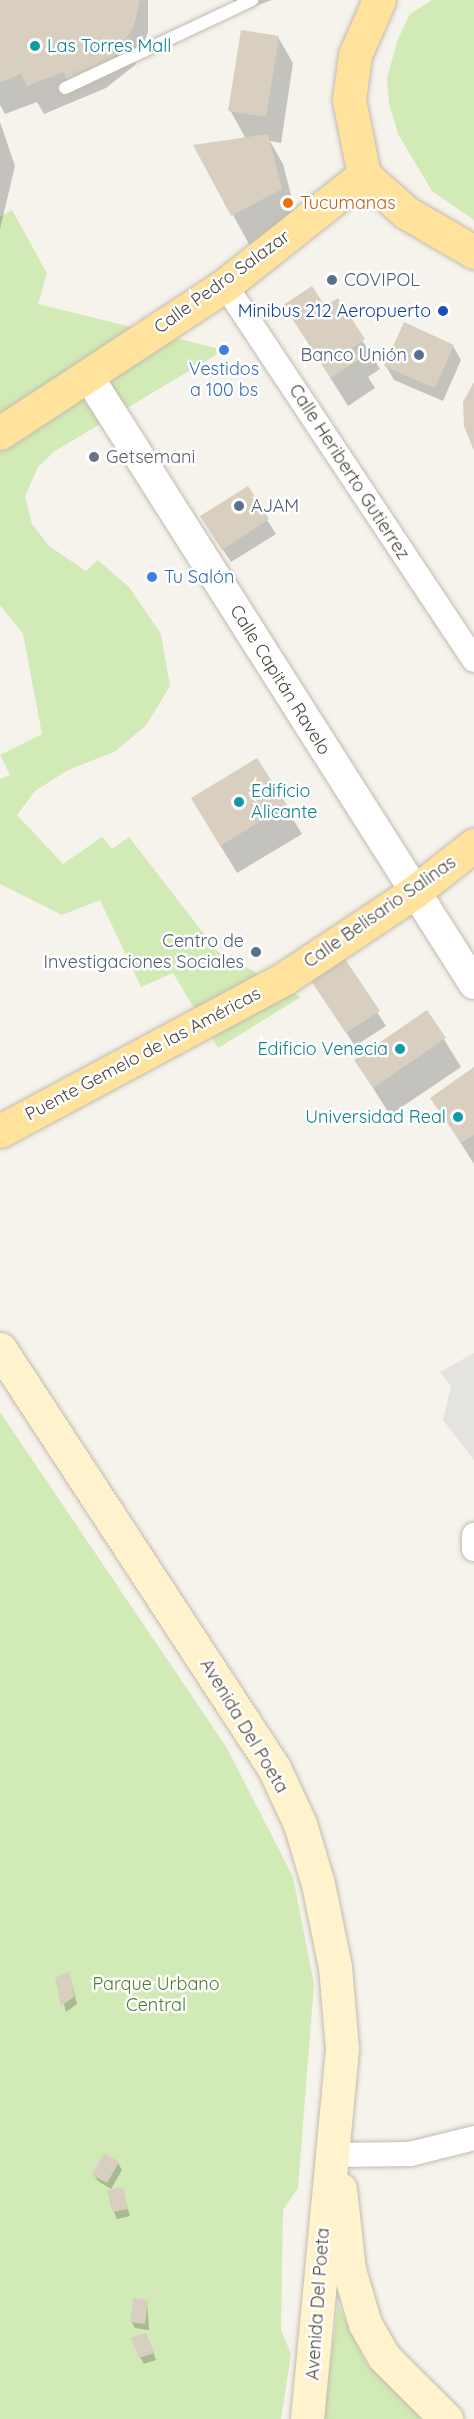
<!DOCTYPE html>
<meta charset="utf-8">
<style>
body{margin:0}
#map{position:relative;width:474px;height:2419px;overflow:hidden;background:#f6f3ec;font-family:Quicksand,sans-serif}
div>[style]{position:absolute}
.green>*{inset:0;background:#d2eab5}
.parking>*{inset:0;background:#e5e3e0}
.shadow>*{inset:0;background:#0003}
.building>*{inset:0;background:#d8cfc1}
.roads{filter:drop-shadow(0 0 2px #c2bbae) drop-shadow(0 0 2px #c2bbae)}
.service>*{height:12px;margin:-6px;padding:0 6px;transform-origin:6px;border-radius:6px;background:#fff}
.minor>*{height:24px;margin:-12px;padding:0 12px;transform-origin:12px;border-radius:12px;background:#fff}
.tertiary>*{height:30px;margin:-15px;padding:0 15px;transform-origin:15px;border-radius:15px;background:#fff}
.secondary>*{height:33px;margin:-16.5px;padding:0 16.5px;transform-origin:16.5px;border-radius:16.5px;background:#fff3cd}
.primary>*{height:33px;margin:-16.5px;padding:0 16.5px;transform-origin:16.5px;border-radius:16.5px;background:#ffe39c}
.dots>*{width:16px;height:16px;translate:-50% -50%;box-sizing:border-box;border:3px solid #fff;border-radius:50%}
span{translate:-50% -50%;white-space:nowrap;text-align:center;line-height:1.15;-webkit-text-stroke:5px #fff;paint-order:stroke}
.culture-label{font-size:18px;color:#0d838f}
.left{translate:0 -50%;text-align:left}
.right{translate:-100% -50%;text-align:right}
.food-label{font-size:18px;color:#c56008}
.service-label{font-size:18px;color:#4e5e75}
.street-label{font-size:18px;color:#4b4439}
.transit-label{font-size:18px;color:#164399}
.shop-label{font-size:18px;color:#366cbe}
.worship-label{font-size:18px;color:#5b616d}
.park-label{font-size:18px;color:#4a7f2a}
</style>
<div id="map">
<div class="green">
<i style="clip-path:polygon(432px 0,474px 0,474px 220px,432px 191px,398px 134px,389px 103px,387px 78px,398px 39px,410px 14px)"></i>
<i style="clip-path:polygon(12px 210px,47px 273px,38px 304px,224px 350px,55px 451px,38px 467px,25px 496px,32px 524px,49px 546px,86px 571px,98px 560px,129px 587px,161px 634px,170px 686px,147px 724px,116px 751px,68px 770px,35px 791px,17px 815px,63px 864px,102px 837px,112px 849px,129px 837px,218px 952px,301px 997px,218px 1048px,173px 973px,141px 987px,100px 900px,62px 915px,0 884px,0 779px,10px 775px,0 755px,42px 734px,23px 634px,0 605px,0 217px)"></i>
<i style="clip-path:polygon(0 1412px,227px 1748px,293px 1877px,314px 1984px,298px 2188px,283px 2210px,281px 2330px,291px 2354px,281px 2419px,0 2419px)"></i>
<i style="clip-path:polygon(338px 2304px,366px 2363px,425px 2419px,323px 2419px)"></i>
</div>
<div class="parking">
<i style="clip-path:polygon(474px 1353px,474px 1460px,443px 1420px,451px 1386px,440px 1372px)"></i>
</div>
<div class="shadow">
<i style="clip-path:polygon(0 0,148px 0,148px 32px,135px 65px,106px 88px,44px 114px,37px 102px,5px 114px,0 105px)"></i>
<i style="clip-path:polygon(233px 0,272px 0,239px 12px)"></i>
<i style="clip-path:polygon(278px 37px,293px 63px,281px 143px,270px 141px,283px 164px,297px 218px,249px 244px,195px 146px,246px 139px,230px 110px)"></i>
<i style="clip-path:polygon(0 122px,15px 166px,0 229px)"></i>
<i style="clip-path:polygon(337px 300px,380px 369px,368px 377px,375px 388px,348px 406px,285px 306px,324px 308px)"></i>
<i style="clip-path:polygon(453px 346px,461px 360px,443px 401px,394px 380px,386px 366px)"></i>
<i style="clip-path:polygon(247px 488px,276px 534px,231px 562px,210px 530px)"></i>
<i style="clip-path:polygon(285px 806px,302px 834px,237px 873px,209px 827px)"></i>
<i style="clip-path:polygon(345px 961px,386px 1026px,355px 1046px,321px 995px)"></i>
<i style="clip-path:polygon(427px 1012px,461px 1067px,390px 1115px,356px 1061px)"></i>
<i style="clip-path:polygon(474px 1069px,474px 1164px,432px 1098px)"></i>
<i style="clip-path:polygon(69px 1973px,77px 2004px,66px 2012px,57px 1979px)"></i>
<i style="clip-path:polygon(118px 2163px,122px 2170px,111px 2189px,98px 2181px,94px 2175px)"></i>
<i style="clip-path:polygon(122px 2189px,130px 2216px,117px 2219px,114px 2212px)"></i>
<i style="clip-path:polygon(147px 2301px,149px 2330px,135px 2328px,131px 2321px)"></i>
<i style="clip-path:polygon(149px 2341px,156px 2360px,144px 2364px,140px 2357px)"></i>
</div>
<div class="building">
<i style="clip-path:polygon(0 0,140px 0,134px 26px,113px 58px,66px 80px,64px 72px,27px 86px,21px 74px,0 82px)"></i>
<i style="clip-path:polygon(241px 30px,279px 36px,266px 117px,228px 111px)"></i>
<i style="clip-path:polygon(268px 134px,282px 189px,231px 216px,193px 145px)"></i>
<i style="clip-path:polygon(312px 286px,325px 306px,338px 298px,365px 339px,352px 348px,360px 359px,331px 378px,283px 305px)"></i>
<i style="clip-path:polygon(404px 322px,454px 345px,435px 388px,384px 366px)"></i>
<i style="clip-path:polygon(474px 382px,474px 451px,464px 426px,463px 402px)"></i>
<i style="clip-path:polygon(248px 486px,269px 519px,222px 550px,200px 516px)"></i>
<i style="clip-path:polygon(257px 758px,287px 805px,220px 846px,191px 798px)"></i>
<i style="clip-path:polygon(345px 959px,380px 1011px,346px 1033px,311px 981px)"></i>
<i style="clip-path:polygon(427px 1010px,446px 1038px,373px 1088px,354px 1060px)"></i>
<i style="clip-path:polygon(474px 1067px,474px 1135px,461px 1143px,430px 1098px)"></i>
<i style="clip-path:polygon(70px 1971px,74px 1997px,61px 2006px,55px 1978px)"></i>
<i style="clip-path:polygon(104px 2153px,119px 2162px,107px 2183px,92px 2175px)"></i>
<i style="clip-path:polygon(123px 2187px,128px 2209px,112px 2212px,107px 2190px)"></i>
<i style="clip-path:polygon(133px 2298px,148px 2300px,145px 2324px,130px 2322px)"></i>
<i style="clip-path:polygon(146px 2333px,154px 2353px,139px 2358px,131px 2338px)"></i>
</div>
<div class="roads">
<div class="service">
<i style="left:65px;top:88px;width:207px;rotate:-25.2deg"></i>
</div>
<div class="minor">
<i style="left:225px;top:285px;width:450px;rotate:56.4deg"></i>
<i style="left:474px;top:1535px;width:14px;rotate:90deg"></i>
<i style="left:336px;top:2155px;width:74px;rotate:-0.8deg"></i>
<i style="left:410px;top:2154px;width:66px;rotate:-14deg"></i>
</div>
<div class="tertiary">
<i style="left:88px;top:376px;width:720px;rotate:57.59deg"></i>
</div>
<div class="secondary">
<i style="left:0;top:1349px;width:501px;rotate:56.82deg"></i>
<i style="left:274px;top:1768px;width:62px;rotate:65.1deg"></i>
<i style="left:300px;top:1824px;width:63px;rotate:73.3deg"></i>
<i style="left:318px;top:1884px;width:85px;rotate:78.4deg"></i>
<i style="left:335px;top:1967px;width:82px;rotate:85.1deg"></i>
<i style="left:342px;top:2049px;width:372px;rotate:95.4deg"></i>
<i style="left:340px;top:2189px;width:81px;rotate:83.7deg"></i>
<i style="left:349px;top:2270px;width:56px;rotate:73.5deg"></i>
<i style="left:365px;top:2324px;width:38px;rotate:60deg"></i>
<i style="left:384px;top:2357px;width:88px;rotate:45deg"></i>
</div>
<div class="primary">
<i style="left:379px;top:0;width:60px;rotate:113.6deg"></i>
<i style="left:355px;top:55px;width:45px;rotate:97.6deg"></i>
<i style="left:349px;top:100px;width:76px;rotate:78.7deg"></i>
<i style="left:364px;top:175px;width:57px;rotate:41.5deg"></i>
<i style="left:407px;top:213px;width:78px;rotate:30.2deg"></i>
<i style="left:0;top:433px;width:269px;rotate:-33.3deg"></i>
<i style="left:225px;top:285px;width:177px;rotate:-38.4deg"></i>
<i style="left:0;top:1131px;width:323px;rotate:-28.2deg"></i>
<i style="left:285px;top:978px;width:154px;rotate:-33.6deg"></i>
<i style="left:413px;top:893px;width:78px;rotate:-38.2deg"></i>
</div>
</div>
<div class="dots">
<i style="left:35px;top:46px;background:#0f9aa8"></i>
<i style="left:288px;top:203px;background:#e8710a"></i>
<i style="left:332px;top:280px;background:#5c6f8a"></i>
<i style="left:443px;top:311px;background:#1a4fb4"></i>
<i style="left:224px;top:350px;background:#3f7fe0"></i>
<i style="left:419px;top:355px;background:#5c6f8a"></i>
<i style="left:94px;top:457px;background:#6b7280"></i>
<i style="left:239px;top:506px;background:#5c6f8a"></i>
<i style="left:152px;top:577px;background:#3f7fe0"></i>
<i style="left:239px;top:802px;background:#0f9aa8"></i>
<i style="left:256px;top:952px;background:#5c6f8a"></i>
<i style="left:400px;top:1049px;background:#0f9aa8"></i>
<i style="left:458px;top:1117px;background:#0f9aa8"></i>
</div>
<div class="culture-label">
<span class="left" style="left:47px;top:46px">Las Torres Mall</span>
<span class="left" style="left:251px;top:802px">Edificio<br>Alicante</span>
<span class="right" style="left:388px;top:1049px">Edificio Venecia</span>
<span class="right" style="left:446px;top:1117px">Universidad Real</span>
</div>
<div class="food-label">
<span class="left" style="left:300px;top:203px">Tucumanas</span>
</div>
<div class="service-label">
<span class="left" style="left:344px;top:280px">COVIPOL</span>
<span class="right" style="left:407px;top:355px">Banco Unión</span>
<span class="left" style="left:251px;top:506px">AJAM</span>
<span class="right" style="left:244px;top:952px">Centro de<br>Investigaciones Sociales</span>
</div>
<div class="street-label">
<span style="left:222px;top:282px;rotate:-36deg">Calle Pedro Salazar</span>
<span style="left:349px;top:472px;rotate:57deg">Calle Heriberto Gutierrez</span>
<span style="left:280px;top:680px;rotate:58deg">Calle Capitán Ravelo</span>
<span style="left:380px;top:912px;rotate:-35deg">Calle Belisario Salinas</span>
<span style="left:143px;top:1054px;rotate:-28deg">Puente Gemelo de las Américas</span>
<span style="left:244px;top:1726px;rotate:59deg">Avenida Del Poeta</span>
<span style="left:318px;top:2304px;rotate:-86deg">Avenida Del Poeta</span>
</div>
<div class="transit-label">
<span class="right" style="left:431px;top:311px">Minibus 212 Aeropuerto</span>
</div>
<div class="shop-label">
<span style="left:224px;top:380px">Vestidos<br>a 100 bs</span>
<span class="left" style="left:164px;top:577px">Tu Salón</span>
</div>
<div class="worship-label">
<span class="left" style="left:106px;top:457px">Getsemani</span>
</div>
<div class="park-label">
<span style="left:156px;top:1995px">Parque Urbano<br>Central</span>
</div>
</div>
